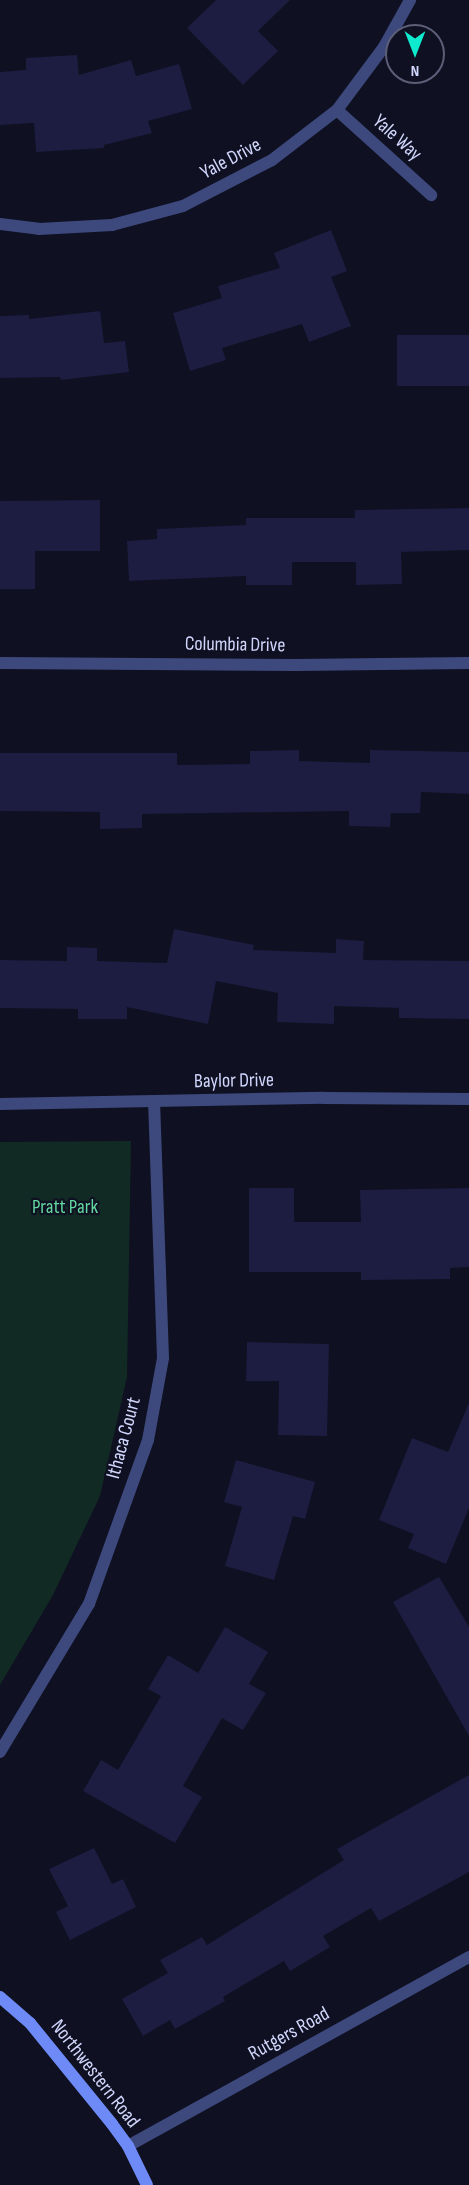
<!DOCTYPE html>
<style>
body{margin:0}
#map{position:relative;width:469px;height:2185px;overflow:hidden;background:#0f1021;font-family:"Sofia Sans Condensed",sans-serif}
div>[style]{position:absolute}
.green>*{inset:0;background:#122a24}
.building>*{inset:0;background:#1c1d40}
.street>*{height:12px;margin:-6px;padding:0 6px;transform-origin:6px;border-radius:6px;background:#3d497d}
.secondary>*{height:12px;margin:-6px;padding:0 6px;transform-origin:6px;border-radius:6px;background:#6e8af6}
span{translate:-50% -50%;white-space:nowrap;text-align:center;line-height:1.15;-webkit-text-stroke:4.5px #0f1021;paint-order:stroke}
.street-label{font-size:20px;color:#d1d6fc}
.park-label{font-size:20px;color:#62d79f}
.north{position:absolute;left:385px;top:24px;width:60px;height:60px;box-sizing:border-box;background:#0f1021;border:2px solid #5d5f79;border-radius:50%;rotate:180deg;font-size:16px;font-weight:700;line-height:24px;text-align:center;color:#d1d6fc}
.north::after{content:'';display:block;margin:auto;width:21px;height:27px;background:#0feace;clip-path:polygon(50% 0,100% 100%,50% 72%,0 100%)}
</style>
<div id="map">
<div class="green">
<i style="clip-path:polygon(131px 1141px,127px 1377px,100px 1496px,53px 1595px,0 1685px,0 1142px)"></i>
</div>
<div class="building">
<i style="clip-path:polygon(216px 0,290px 0,258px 31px,278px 51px,243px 85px,187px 28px)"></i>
<i style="clip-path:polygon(77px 55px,79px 75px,131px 60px,136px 76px,179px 64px,192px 109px,148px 121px,152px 133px,104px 145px,104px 148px,36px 152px,34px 123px,0 125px,0 72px,26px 70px,26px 58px)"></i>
<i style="clip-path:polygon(331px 230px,347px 271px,331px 277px,351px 326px,309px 342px,302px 324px,222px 348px,226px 360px,190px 371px,173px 313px,222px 298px,218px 286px,280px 268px,274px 253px)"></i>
<i style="clip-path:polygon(100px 311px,104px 343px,125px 341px,129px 372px,61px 380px,60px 377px,0 378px,0 316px,29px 315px,29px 319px)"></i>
<i style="clip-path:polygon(397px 335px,469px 335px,469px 386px,397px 386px)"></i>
<i style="clip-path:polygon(100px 500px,100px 551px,35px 551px,35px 589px,0 589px,0 501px)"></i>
<i style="clip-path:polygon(469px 508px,469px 550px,401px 552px,402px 584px,356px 585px,356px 562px,292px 562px,292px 585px,246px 585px,246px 576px,129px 581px,127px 541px,157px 539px,157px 529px,246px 525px,246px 518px,355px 518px,355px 510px)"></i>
<i style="clip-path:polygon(299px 750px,299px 761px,370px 763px,370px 750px,469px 752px,469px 794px,421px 792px,420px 813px,391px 813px,390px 827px,349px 826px,349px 811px,142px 814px,142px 828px,100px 829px,100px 812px,0 811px,0 753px,177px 753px,177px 765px,250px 764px,250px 751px)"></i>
<i style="clip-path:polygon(174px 929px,254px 945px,253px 950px,336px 953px,336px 939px,364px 941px,363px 960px,469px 961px,469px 1019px,399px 1018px,399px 1008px,334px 1006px,334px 1024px,277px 1022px,278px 993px,216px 981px,208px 1024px,127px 1007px,127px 1019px,78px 1019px,78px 1009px,0 1008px,0 960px,67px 961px,67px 947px,97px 948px,97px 961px,167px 963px)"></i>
<i style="clip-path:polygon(249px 1188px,294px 1188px,294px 1222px,361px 1222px,360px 1190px,469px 1188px,469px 1267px,450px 1268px,450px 1279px,361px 1280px,361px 1272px,249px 1272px)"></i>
<i style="clip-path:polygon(247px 1342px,329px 1344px,327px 1436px,278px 1435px,279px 1381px,246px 1381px)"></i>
<i style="clip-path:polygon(469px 1403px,469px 1508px,446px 1564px,408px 1548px,414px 1534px,379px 1520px,412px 1438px,448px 1452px)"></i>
<i style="clip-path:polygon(236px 1460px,315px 1482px,305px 1519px,293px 1516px,274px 1580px,225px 1566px,242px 1507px,224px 1502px)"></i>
<i style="clip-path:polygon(439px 1577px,469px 1627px,469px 1736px,393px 1602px)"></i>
<i style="clip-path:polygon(225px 1627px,268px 1652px,249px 1684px,266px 1693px,243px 1730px,222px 1718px,183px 1786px,202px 1797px,175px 1843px,83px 1791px,101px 1760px,118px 1770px,161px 1696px,148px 1689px,168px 1655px,198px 1673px)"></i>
<i style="clip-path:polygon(469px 1775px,469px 1872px,379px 1921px,371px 1908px,323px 1936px,330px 1947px,290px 1971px,284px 1961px,223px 1997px,225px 2001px,175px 2029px,170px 2020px,143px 2036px,122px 1999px,168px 1973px,160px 1960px,202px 1937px,207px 1945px,344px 1860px,337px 1849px)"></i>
<i style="clip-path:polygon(94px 1848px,112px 1884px,123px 1879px,136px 1907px,70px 1940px,56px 1912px,68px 1906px,49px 1869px)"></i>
</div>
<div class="street">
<i style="left:337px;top:110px;width:127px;rotate:42.1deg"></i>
<i style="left:0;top:224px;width:39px;rotate:7deg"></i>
<i style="left:39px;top:229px;width:73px;rotate:-3.1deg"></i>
<i style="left:112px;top:225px;width:73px;rotate:-15deg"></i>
<i style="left:183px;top:206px;width:100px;rotate:-27.3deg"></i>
<i style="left:272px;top:160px;width:82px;rotate:-37.6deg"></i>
<i style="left:337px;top:110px;width:79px;rotate:-53.3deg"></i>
<i style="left:384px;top:47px;width:54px;rotate:-61deg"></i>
<i style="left:0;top:663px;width:296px;rotate:0.4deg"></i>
<i style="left:296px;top:665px;width:173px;rotate:-0.7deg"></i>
<i style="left:0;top:1104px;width:324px;rotate:-1.1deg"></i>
<i style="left:324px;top:1098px;width:145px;rotate:0.4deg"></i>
<i style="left:0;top:1752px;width:173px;rotate:-59deg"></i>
<i style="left:89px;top:1604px;width:174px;rotate:-70.2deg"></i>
<i style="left:148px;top:1440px;width:83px;rotate:-79.6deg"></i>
<i style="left:163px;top:1358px;width:256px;rotate:-92deg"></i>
<i style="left:128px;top:2146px;width:390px;rotate:-29deg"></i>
</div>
<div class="secondary">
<i style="left:0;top:1997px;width:40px;rotate:41deg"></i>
<i style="left:30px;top:2023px;width:130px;rotate:50.9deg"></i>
<i style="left:112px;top:2124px;width:27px;rotate:54deg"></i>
<i style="left:128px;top:2146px;width:43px;rotate:64deg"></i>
</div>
<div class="street-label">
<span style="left:397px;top:138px;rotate:42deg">Yale Way</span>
<span style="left:231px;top:159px;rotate:-28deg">Yale Drive</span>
<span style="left:235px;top:645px;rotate:1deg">Columbia Drive</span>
<span style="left:234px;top:1081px;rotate:-1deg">Baylor Drive</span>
<span style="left:124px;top:1438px;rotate:-75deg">Ithaca Court</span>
<span style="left:289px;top:2034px;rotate:-29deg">Rutgers Road</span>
<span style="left:95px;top:2074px;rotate:52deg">Northwestern Road</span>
</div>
<div class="park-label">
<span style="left:65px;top:1207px">Pratt Park</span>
</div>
<div class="north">N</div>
</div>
